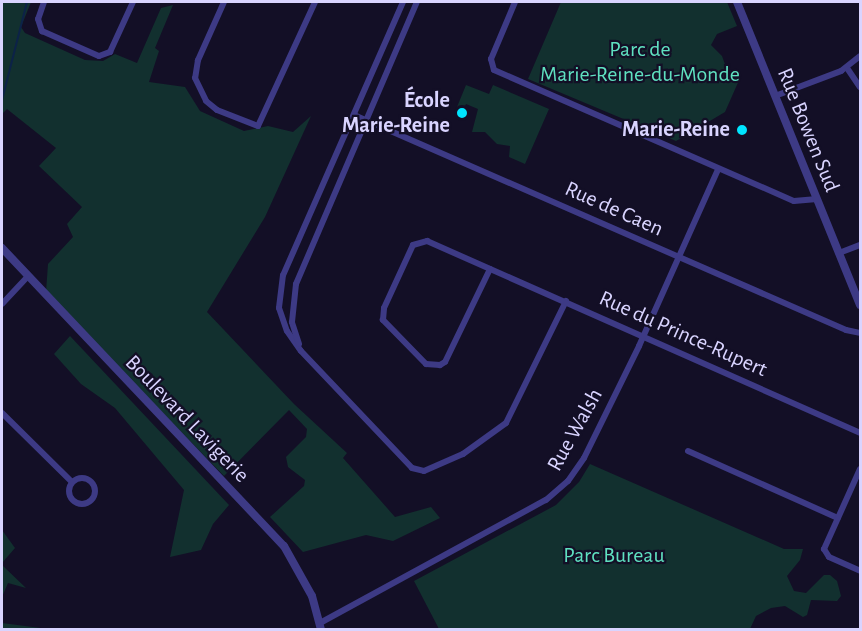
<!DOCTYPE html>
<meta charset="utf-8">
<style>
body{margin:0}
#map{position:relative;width:862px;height:631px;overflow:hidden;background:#130f26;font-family:"Alegreya Sans",sans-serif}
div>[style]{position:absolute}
.green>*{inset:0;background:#12302f}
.stream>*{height:2px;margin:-1px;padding:0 1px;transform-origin:1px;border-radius:1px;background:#0c2248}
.minor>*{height:6px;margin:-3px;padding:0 3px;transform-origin:3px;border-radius:3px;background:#3d3a85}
.minor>.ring{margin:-3px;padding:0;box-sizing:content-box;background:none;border:6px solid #3d3a85;border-radius:50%}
.tertiary>*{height:8px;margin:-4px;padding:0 4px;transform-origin:4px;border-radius:4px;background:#3d3a85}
.dots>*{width:16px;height:16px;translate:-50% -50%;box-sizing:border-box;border:3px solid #130f26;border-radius:50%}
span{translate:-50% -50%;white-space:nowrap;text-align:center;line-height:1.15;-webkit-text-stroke:4.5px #130f26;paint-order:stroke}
.park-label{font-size:22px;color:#5fe0c0}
.poi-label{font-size:22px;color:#d9d4ff;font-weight:700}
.right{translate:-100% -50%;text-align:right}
.street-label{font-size:22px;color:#d9d4ff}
.frame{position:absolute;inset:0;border:3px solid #d9d4ff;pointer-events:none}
</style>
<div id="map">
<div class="green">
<i style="clip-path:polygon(2px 2px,31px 2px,21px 27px,25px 33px,85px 60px,103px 61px,115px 54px,137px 63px,161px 8px,173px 5px,155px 48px,159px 51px,149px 82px,185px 87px,200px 111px,244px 131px,268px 126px,293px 132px,311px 116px,265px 217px,207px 312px,294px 404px,347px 453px,343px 458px,395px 517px,431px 507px,440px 518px,393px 541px,366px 535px,303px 552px,270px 517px,304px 486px,305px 480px,288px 467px,286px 457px,306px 437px,307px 429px,289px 410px,224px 476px,46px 292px,48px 264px,73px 237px,67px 224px,82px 207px,39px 166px,56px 148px,7px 109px,2px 114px)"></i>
<i style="clip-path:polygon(561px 2px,727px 2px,737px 26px,717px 34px,711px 45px,722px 56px,726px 67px,740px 78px,725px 112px,676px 141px,528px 79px)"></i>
<i style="clip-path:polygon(466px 85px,489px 94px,493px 85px,549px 109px,525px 164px,509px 157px,510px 146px,497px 144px,485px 132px,472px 132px,478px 109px,466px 104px,463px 110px,457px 107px)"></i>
<i style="clip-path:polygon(70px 336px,229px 505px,213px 524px,201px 550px,170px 557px,184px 490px,115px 408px,81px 384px,54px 354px)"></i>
<i style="clip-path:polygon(590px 464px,784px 549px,803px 549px,800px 560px,787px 576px,794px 591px,806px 593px,824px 575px,830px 575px,837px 581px,841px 596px,837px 601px,811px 600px,807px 615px,803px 617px,785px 606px,771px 608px,756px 616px,750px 629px,439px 629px,414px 581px,556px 505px,579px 482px)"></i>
<i style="clip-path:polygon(2px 530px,15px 548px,2px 563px)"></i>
<i style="clip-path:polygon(2px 565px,26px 588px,8px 583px,2px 597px)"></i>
<i style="clip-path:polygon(2px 623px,48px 629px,2px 629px)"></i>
</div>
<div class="stream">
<i style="left:2px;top:100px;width:101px;rotate:-75.7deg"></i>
</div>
<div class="minor">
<i style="left:44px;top:2px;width:18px;rotate:109deg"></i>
<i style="left:38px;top:19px;width:13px;rotate:72deg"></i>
<i style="left:42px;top:31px;width:62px;rotate:23.7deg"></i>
<i style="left:99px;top:56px;width:12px;rotate:-20deg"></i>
<i style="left:110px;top:52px;width:55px;rotate:-65.3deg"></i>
<i style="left:224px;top:2px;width:64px;rotate:114.1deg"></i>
<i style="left:198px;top:60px;width:18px;rotate:99deg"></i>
<i style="left:195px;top:78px;width:25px;rotate:64deg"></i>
<i style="left:206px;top:101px;width:14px;rotate:39deg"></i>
<i style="left:217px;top:110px;width:44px;rotate:21.3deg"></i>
<i style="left:258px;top:126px;width:136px;rotate:-65.3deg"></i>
<i style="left:403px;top:2px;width:298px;rotate:113.7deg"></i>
<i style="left:283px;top:275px;width:33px;rotate:97deg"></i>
<i style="left:279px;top:308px;width:24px;rotate:71deg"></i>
<i style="left:287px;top:331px;width:24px;rotate:55deg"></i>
<i style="left:301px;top:351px;width:161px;rotate:46.5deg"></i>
<i style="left:412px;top:468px;width:12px;rotate:14deg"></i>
<i style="left:424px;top:471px;width:43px;rotate:-23.6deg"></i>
<i style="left:463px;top:454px;width:53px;rotate:-35.8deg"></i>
<i style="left:506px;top:423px;width:136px;rotate:-63.8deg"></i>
<i style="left:515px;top:2px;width:62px;rotate:112.8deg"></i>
<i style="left:491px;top:59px;width:11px;rotate:75deg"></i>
<i style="left:494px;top:70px;width:327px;rotate:23.6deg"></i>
<i style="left:794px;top:201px;width:23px;rotate:-5deg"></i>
<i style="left:847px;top:68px;width:23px;rotate:56deg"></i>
<i style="left:775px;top:96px;width:71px;rotate:-20.7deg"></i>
<i style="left:841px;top:71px;width:24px;rotate:-38deg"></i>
<i style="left:354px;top:115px;width:537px;rotate:23.6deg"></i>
<i style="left:846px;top:330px;width:14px;rotate:12deg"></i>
<i style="left:839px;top:253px;width:22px;rotate:-21deg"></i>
<i style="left:490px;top:269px;width:103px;rotate:115.8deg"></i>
<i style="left:445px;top:362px;width:6px;rotate:149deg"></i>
<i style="left:440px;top:365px;width:14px;rotate:-176deg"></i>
<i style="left:426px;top:364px;width:62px;rotate:-134.3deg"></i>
<i style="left:383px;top:320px;width:12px;rotate:-85deg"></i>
<i style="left:384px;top:308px;width:69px;rotate:-65.3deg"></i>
<i style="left:413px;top:245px;width:15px;rotate:-16deg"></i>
<i style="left:427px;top:241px;width:474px;rotate:23.9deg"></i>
<i style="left:2px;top:304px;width:37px;rotate:-47deg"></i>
<i style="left:299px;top:344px;width:23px;rotate:-108deg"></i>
<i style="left:292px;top:322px;width:38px;rotate:-84deg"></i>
<i style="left:296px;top:284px;width:307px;rotate:-66.8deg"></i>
<i style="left:2px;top:413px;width:98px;rotate:44.6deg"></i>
<i style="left:688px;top:451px;width:164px;rotate:24.1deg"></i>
<i style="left:860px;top:469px;width:88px;rotate:114.2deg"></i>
<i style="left:824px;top:549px;width:9px;rotate:58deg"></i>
<i style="left:829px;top:557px;width:34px;rotate:24deg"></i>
<i class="ring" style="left:69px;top:478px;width:20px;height:20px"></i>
<i style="left:320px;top:623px;width:257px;rotate:-28.6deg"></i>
<i style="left:546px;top:500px;width:29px;rotate:-41deg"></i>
<i style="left:568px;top:481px;width:28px;rotate:-55deg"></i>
<i style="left:584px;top:458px;width:125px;rotate:-63.8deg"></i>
<i style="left:639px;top:346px;width:194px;rotate:-65.9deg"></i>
</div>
<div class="tertiary">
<i style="left:737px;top:2px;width:327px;rotate:67.9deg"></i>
<i style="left:2px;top:248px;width:410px;rotate:46.6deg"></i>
<i style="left:284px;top:546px;width:57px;rotate:60.8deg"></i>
<i style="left:312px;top:596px;width:35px;rotate:75deg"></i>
</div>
<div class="dots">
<i style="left:462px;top:113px;background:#00e5ff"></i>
<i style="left:742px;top:130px;background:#00e5ff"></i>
</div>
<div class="park-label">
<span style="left:640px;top:62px">Parc de<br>Marie-Reine-du-Monde</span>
<span style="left:614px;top:556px">Parc Bureau</span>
</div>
<div class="poi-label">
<span class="right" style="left:450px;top:113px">École<br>Marie-Reine</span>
<span class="right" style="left:730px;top:130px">Marie-Reine</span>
</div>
<div class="street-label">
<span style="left:808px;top:130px;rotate:68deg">Rue Bowen Sud</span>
<span style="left:614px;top:209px;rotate:24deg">Rue de Caen</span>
<span style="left:683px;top:334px;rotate:24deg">Rue du Prince-Rupert</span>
<span style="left:187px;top:419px;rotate:46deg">Boulevard Lavigerie</span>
<span style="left:575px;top:430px;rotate:-61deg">Rue Walsh</span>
</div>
<div class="frame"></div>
</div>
